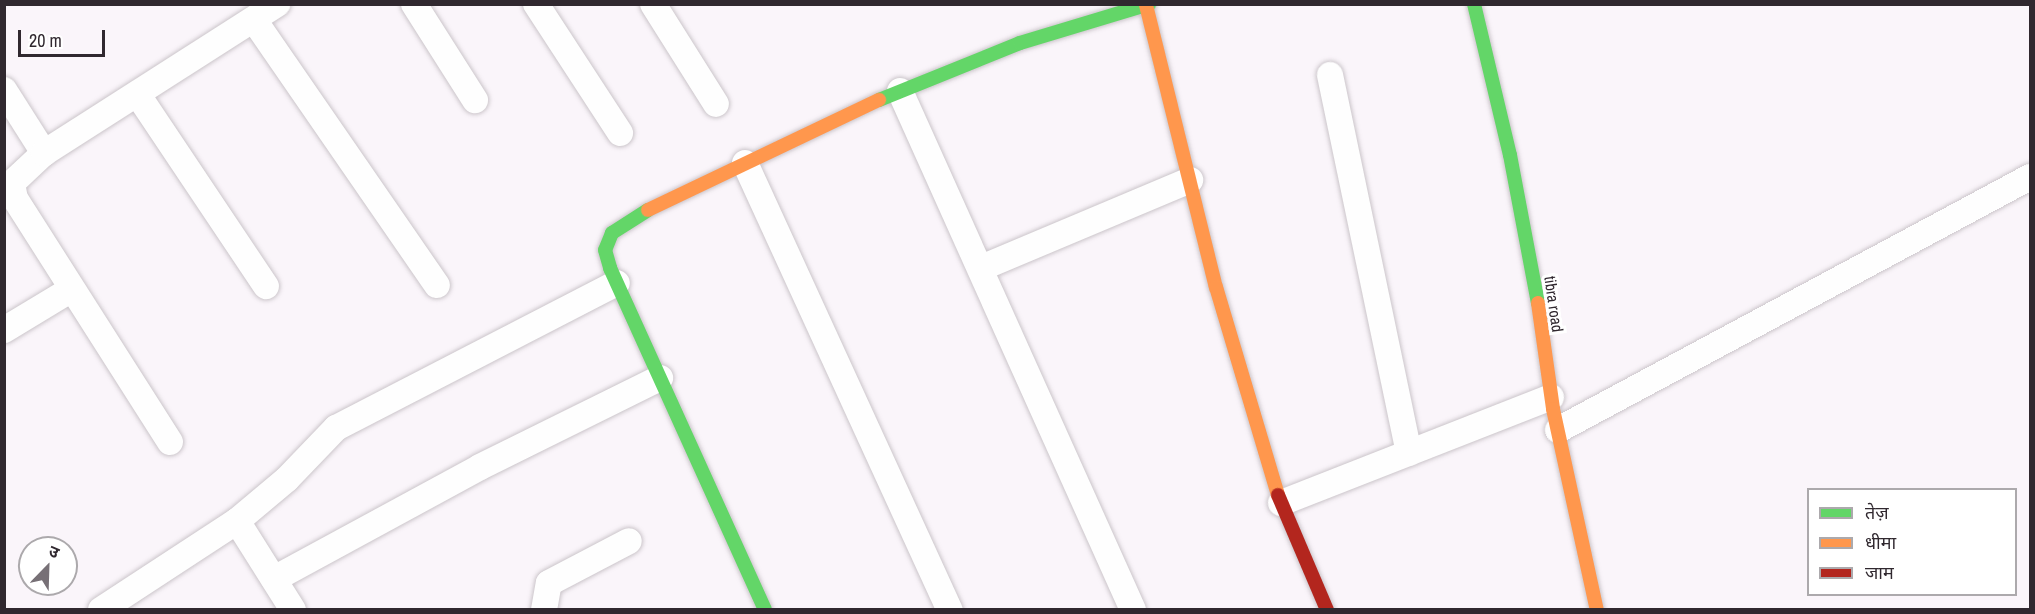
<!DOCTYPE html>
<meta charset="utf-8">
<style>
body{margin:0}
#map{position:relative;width:2035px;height:614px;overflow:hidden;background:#faf5fa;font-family:"Archivo Narrow","Noto Sans Devanagari",sans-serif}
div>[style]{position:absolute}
.roads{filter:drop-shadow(0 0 2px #cbc5ca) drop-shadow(0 0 2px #cbc5ca)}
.street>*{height:26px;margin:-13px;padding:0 13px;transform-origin:13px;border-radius:13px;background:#fefefe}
.fast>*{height:14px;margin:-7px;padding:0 7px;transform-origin:7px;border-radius:7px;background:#63d668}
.slow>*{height:14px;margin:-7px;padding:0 7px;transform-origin:7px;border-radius:7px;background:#ff974d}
.jam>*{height:14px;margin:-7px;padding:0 7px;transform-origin:7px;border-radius:7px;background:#b3261e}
span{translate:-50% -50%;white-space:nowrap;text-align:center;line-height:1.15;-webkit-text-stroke:6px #fff;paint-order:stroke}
.street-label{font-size:16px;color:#30282f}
.frame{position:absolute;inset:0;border:6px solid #30282f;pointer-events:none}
.legend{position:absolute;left:1807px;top:488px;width:210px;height:108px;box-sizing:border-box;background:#fff;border:2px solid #aca9ac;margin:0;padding:8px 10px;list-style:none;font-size:18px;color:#30282f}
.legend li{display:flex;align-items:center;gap:12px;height:30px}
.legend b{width:30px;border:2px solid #aca9ac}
.north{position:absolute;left:18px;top:536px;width:60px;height:60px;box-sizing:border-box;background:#fff;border:2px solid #aca9ac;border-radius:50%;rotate:23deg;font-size:16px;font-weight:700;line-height:24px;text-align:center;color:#30282f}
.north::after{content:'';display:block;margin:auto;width:21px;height:27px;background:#777076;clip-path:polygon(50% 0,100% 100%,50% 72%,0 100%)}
.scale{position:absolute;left:18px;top:30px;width:87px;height:27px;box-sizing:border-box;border:3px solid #30282f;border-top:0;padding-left:8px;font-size:18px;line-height:21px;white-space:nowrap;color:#30282f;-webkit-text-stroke:4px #fff;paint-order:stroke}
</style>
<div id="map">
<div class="roads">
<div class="street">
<i style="left:414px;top:4px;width:114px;rotate:57.6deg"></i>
<i style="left:536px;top:4px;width:154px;rotate:56.9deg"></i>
<i style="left:653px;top:4px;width:118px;rotate:57.8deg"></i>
<i style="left:254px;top:20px;width:322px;rotate:55.4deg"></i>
<i style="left:1330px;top:75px;width:386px;rotate:78.2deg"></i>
<i style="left:4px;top:90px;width:75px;rotate:57.6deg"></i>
<i style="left:900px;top:91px;width:569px;rotate:65.82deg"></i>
<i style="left:138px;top:95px;width:230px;rotate:56.2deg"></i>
<i style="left:745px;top:163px;width:492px;rotate:65.4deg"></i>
<i style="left:981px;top:268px;width:227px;rotate:-22.8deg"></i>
<i style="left:4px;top:330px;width:79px;rotate:-31.1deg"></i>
<i style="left:1558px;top:430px;width:536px;rotate:-28.19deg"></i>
<i style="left:170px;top:442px;width:288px;rotate:-122.5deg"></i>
<i style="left:15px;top:199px;width:16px;rotate:-101deg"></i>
<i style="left:12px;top:183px;width:44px;rotate:-43.2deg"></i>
<i style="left:44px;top:153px;width:277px;rotate:-32.6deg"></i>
<i style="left:1281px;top:503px;width:290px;rotate:-21.4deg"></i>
<i style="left:237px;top:521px;width:105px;rotate:57.8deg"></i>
<i style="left:274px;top:579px;width:234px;rotate:-28.5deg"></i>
<i style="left:480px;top:467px;width:201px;rotate:-26.3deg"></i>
<i style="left:101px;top:610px;width:163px;rotate:-33.2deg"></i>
<i style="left:237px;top:521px;width:65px;rotate:-40deg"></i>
<i style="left:287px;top:479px;width:71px;rotate:-46.1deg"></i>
<i style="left:336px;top:428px;width:316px;rotate:-27.3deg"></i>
<i style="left:544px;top:610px;width:27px;rotate:-80deg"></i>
<i style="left:549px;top:583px;width:90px;rotate:-27.7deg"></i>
</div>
<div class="fast">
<i style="left:1474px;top:4px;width:155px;rotate:76.6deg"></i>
<i style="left:1510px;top:155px;width:151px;rotate:79.3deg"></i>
<i style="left:879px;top:100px;width:152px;rotate:-22deg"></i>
<i style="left:1020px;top:43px;width:135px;rotate:-16.8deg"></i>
<i style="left:648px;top:210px;width:43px;rotate:147.4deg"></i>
<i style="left:612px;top:233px;width:18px;rotate:112deg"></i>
<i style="left:605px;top:250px;width:19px;rotate:74deg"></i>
<i style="left:610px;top:268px;width:375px;rotate:65.6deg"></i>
</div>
<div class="slow">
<i style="left:1146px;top:5px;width:291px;rotate:76.1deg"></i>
<i style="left:1216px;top:287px;width:217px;rotate:73.4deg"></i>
<i style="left:648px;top:210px;width:256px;rotate:-25.5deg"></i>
<i style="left:1538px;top:303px;width:107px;rotate:81.9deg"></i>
<i style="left:1553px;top:409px;width:206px;rotate:77.7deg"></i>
</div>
<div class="jam">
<i style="left:1278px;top:495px;width:125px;rotate:66.9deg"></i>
</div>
</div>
<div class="street-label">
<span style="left:1554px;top:304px;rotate:82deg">tibra road</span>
</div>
<div class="frame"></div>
<ul class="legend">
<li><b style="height:8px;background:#63d668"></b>तेज़</li>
<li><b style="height:8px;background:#ff974d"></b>धीमा</li>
<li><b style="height:8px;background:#b3261e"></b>जाम</li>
</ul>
<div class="north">उ</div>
<div class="scale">20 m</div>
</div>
